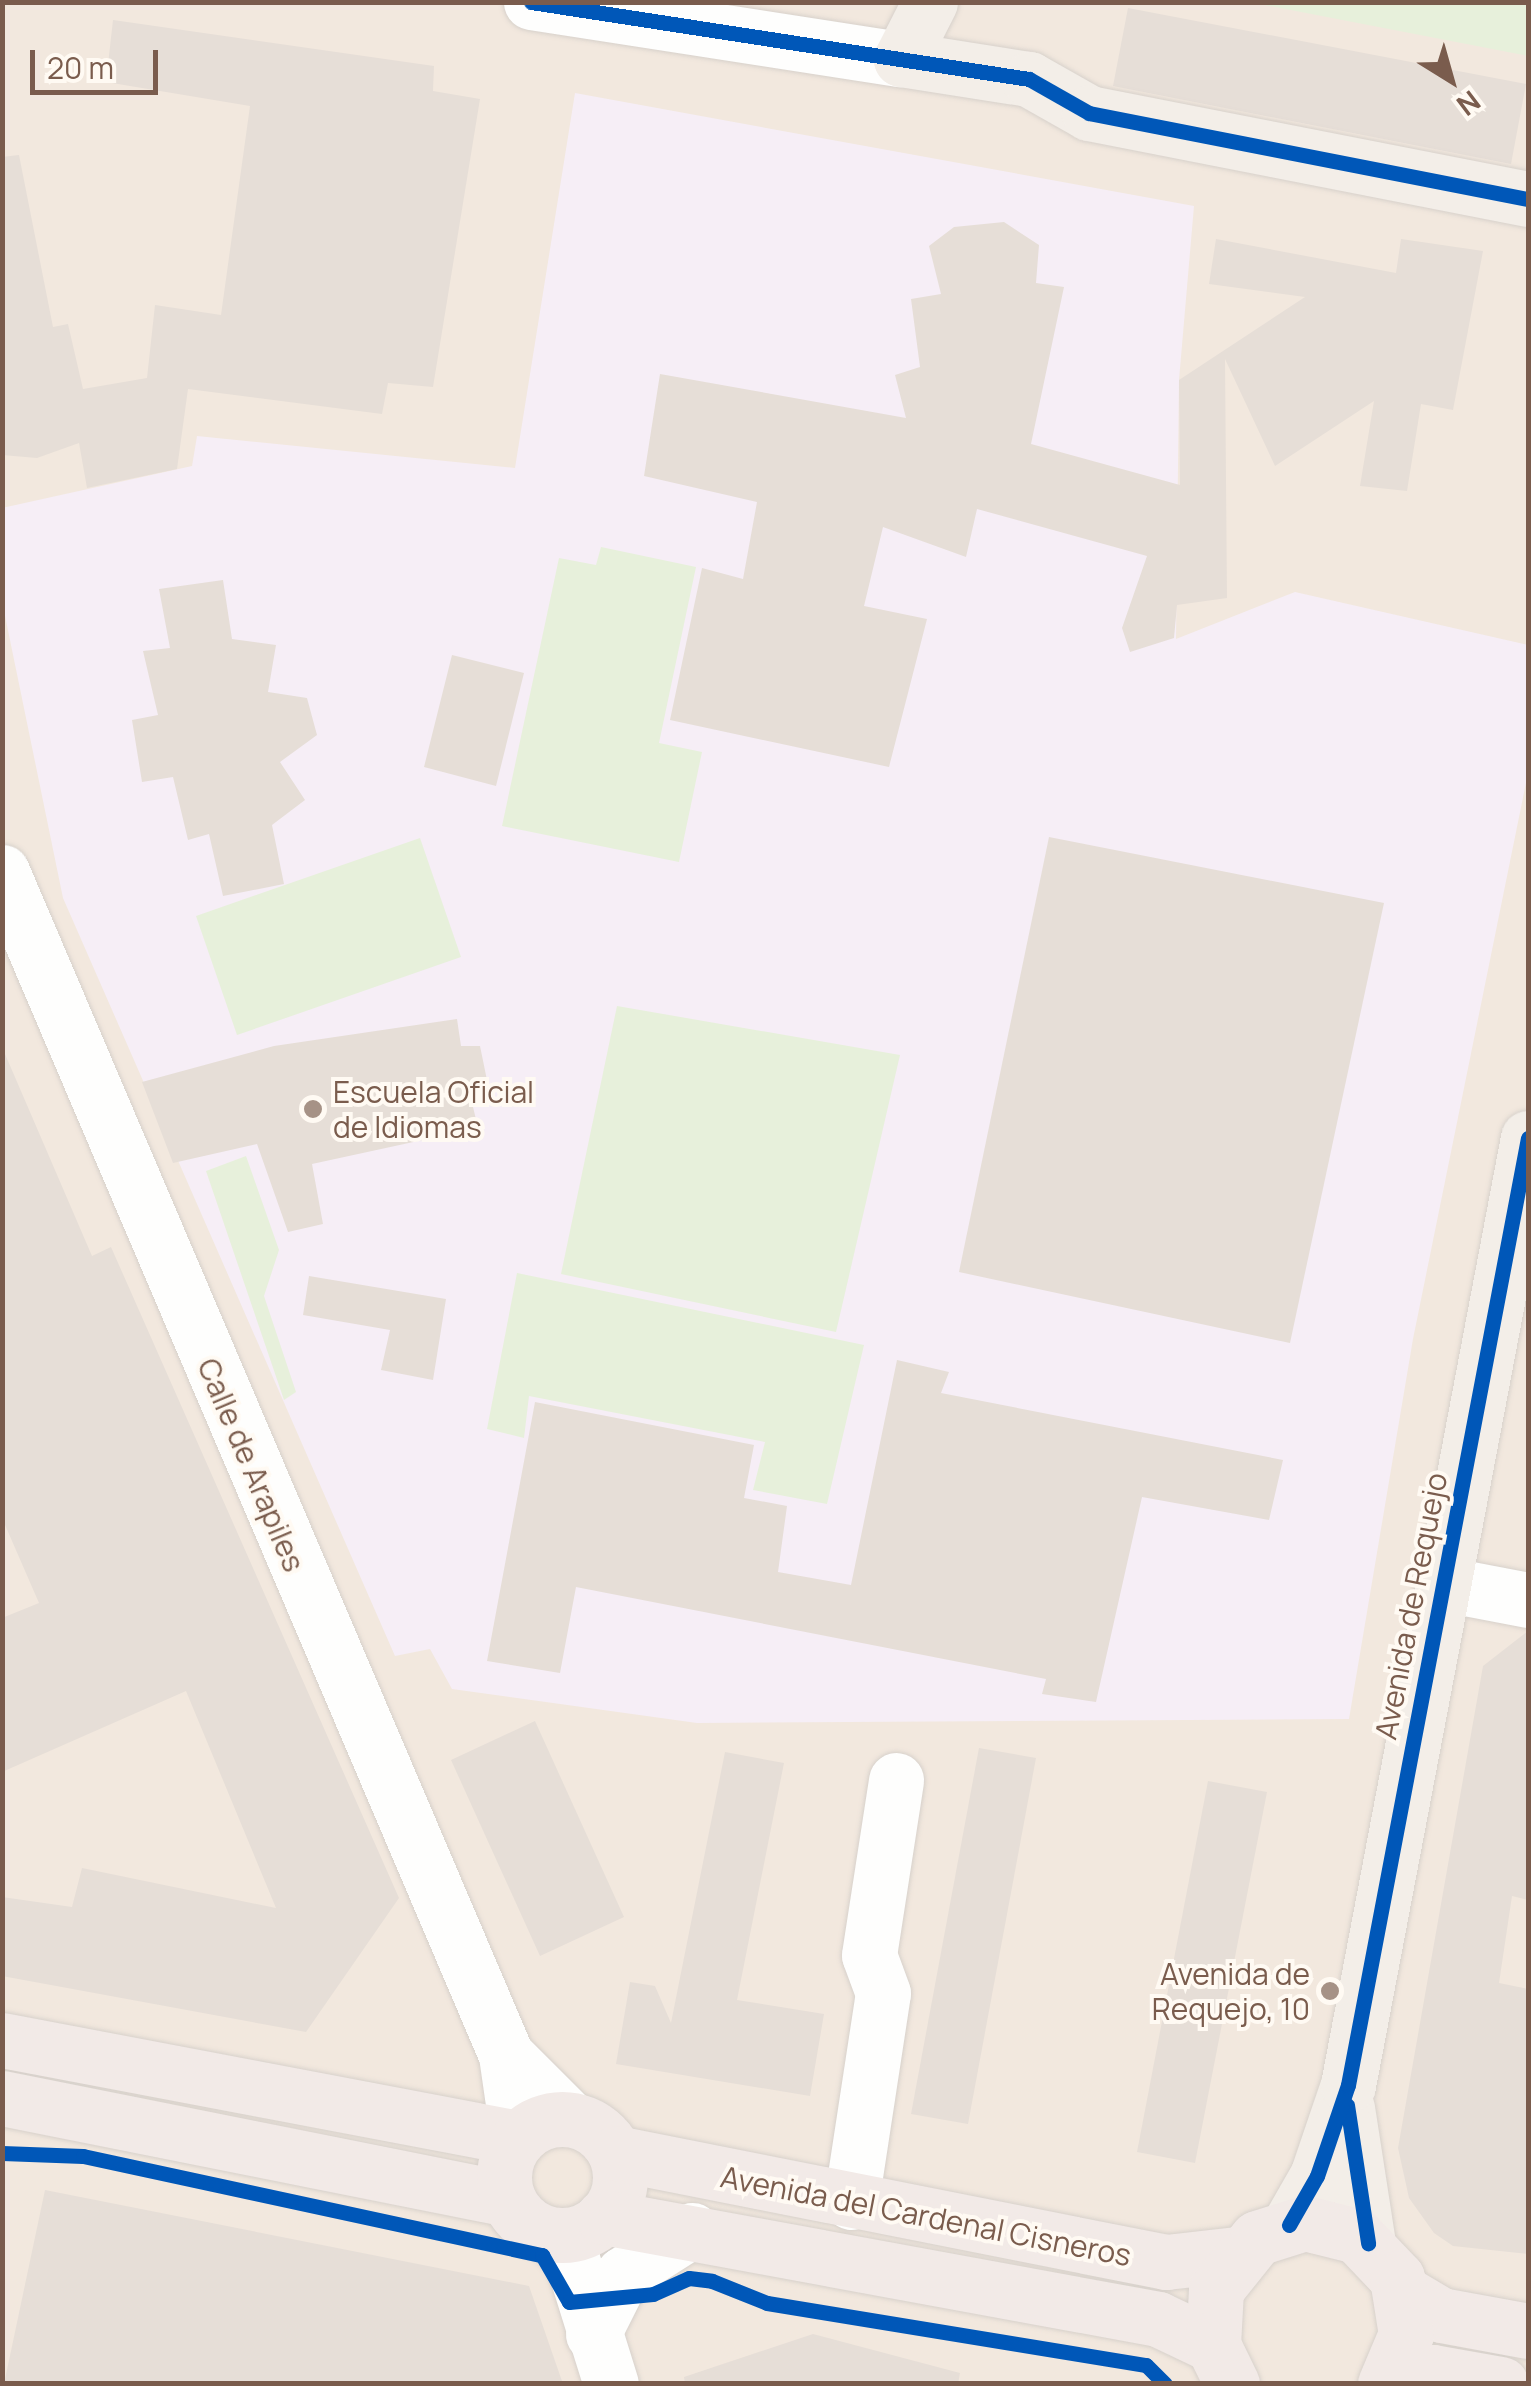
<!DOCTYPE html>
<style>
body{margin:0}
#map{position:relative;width:1531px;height:2386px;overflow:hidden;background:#f9f5f0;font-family:Manrope,sans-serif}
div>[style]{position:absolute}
.residential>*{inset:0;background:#f2e8de}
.education>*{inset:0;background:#f6eef6}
.green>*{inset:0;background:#e7f0db}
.building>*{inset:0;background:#e6ded7}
.roads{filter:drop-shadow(0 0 2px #d7d1cb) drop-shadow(0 0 2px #d7d1cb)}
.minor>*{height:55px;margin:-27.5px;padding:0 27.5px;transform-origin:27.5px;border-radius:27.5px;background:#fefefd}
.major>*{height:55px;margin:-27.5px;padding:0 27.5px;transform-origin:27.5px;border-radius:27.5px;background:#f3eee8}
.highway>*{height:55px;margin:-27.5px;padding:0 27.5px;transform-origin:27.5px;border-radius:27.5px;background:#f2eae7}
.highway>.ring{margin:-27.5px;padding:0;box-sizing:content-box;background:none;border:55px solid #f2eae7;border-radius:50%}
.cycleway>*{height:15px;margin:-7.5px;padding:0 7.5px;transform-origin:7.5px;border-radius:7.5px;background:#0057b8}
.dots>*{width:28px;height:28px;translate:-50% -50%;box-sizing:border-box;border:5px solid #fffaf3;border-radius:50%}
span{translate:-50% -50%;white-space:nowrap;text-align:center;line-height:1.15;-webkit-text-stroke:8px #fffaf3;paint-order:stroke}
.poi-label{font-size:30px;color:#7a5c4d}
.left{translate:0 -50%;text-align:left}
.right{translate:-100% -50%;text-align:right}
.street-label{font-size:30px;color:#7a5c4d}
.frame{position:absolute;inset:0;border:5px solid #7a5c4d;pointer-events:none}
.north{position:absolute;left:1401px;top:30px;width:100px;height:100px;-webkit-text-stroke:8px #fffaf3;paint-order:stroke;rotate:143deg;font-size:28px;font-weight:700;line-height:40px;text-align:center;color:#7a5c4d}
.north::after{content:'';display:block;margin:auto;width:35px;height:45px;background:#7a5c4d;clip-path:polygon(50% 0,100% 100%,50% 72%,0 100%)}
.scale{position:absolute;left:30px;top:50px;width:128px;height:45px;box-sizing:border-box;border:5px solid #7a5c4d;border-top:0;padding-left:12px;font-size:30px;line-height:35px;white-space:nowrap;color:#7a5c4d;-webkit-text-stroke:8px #fffaf3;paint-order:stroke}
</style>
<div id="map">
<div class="residential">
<i style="clip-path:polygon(3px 3px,1528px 3px,1528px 2383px,3px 2383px)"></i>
</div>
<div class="education">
<i style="clip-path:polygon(575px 93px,1194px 206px,1179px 380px,1176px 639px,1295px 592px,1528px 645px,1528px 773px,1413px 1339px,1349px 1719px,697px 1723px,452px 1689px,430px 1649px,395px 1656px,63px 898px,3px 606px,2px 508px,192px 466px,197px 436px,515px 468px)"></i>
</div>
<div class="green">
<i style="clip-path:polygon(1254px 3px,1528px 3px,1528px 56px)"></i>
<i style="clip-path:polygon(601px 547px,696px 567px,659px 743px,702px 752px,679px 862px,502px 826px,559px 558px,596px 565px)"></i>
<i style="clip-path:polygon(420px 838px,461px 957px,237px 1035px,196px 916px)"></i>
<i style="clip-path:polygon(617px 1006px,900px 1055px,836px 1332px,561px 1274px)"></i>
<i style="clip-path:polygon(246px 1156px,279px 1250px,264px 1296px,296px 1392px,284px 1400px,206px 1171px)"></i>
<i style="clip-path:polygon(517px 1273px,864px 1345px,827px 1504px,753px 1490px,765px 1442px,529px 1396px,524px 1438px,487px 1429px)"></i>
</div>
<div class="building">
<i style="clip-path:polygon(1128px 8px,1526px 84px,1511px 164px,1113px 86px)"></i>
<i style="clip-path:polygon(113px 20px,434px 66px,433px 91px,480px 99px,433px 387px,388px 383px,382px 414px,188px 389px,177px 469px,87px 488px,79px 443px,37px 458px,2px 455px,2px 157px,19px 155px,53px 327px,68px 324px,83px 389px,147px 378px,155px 305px,221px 315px,250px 106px,106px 82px)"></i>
<i style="clip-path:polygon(1004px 222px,1039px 245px,1036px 283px,1064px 287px,1031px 444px,1180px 485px,1179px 380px,1305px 297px,1209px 284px,1216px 239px,1396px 273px,1401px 239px,1483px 251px,1453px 410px,1421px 404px,1407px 491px,1360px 486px,1374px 401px,1275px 466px,1225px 359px,1227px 598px,1177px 605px,1174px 638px,1130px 652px,1122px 628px,1147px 556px,977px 509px,966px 557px,883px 527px,864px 606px,927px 619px,889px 767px,670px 720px,702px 568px,743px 579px,757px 502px,644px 476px,660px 374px,906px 418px,895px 375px,920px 367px,911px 299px,941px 294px,929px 246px,954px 227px)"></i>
<i style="clip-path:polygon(223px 580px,232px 639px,276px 645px,268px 692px,307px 698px,317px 735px,280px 762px,305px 800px,272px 825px,284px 884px,223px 896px,209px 834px,188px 840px,173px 777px,142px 782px,132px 720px,158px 715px,143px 651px,170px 648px,159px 589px)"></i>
<i style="clip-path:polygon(452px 655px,524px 673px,496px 786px,424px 767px)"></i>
<i style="clip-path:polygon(1049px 837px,1384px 903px,1290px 1343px,959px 1272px)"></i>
<i style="clip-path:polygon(457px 1019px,461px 1046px,480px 1046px,488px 1085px,469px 1090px,478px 1128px,312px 1164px,323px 1224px,288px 1232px,257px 1144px,173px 1163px,142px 1082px,274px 1046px)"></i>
<i style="clip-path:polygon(2px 1047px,92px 1256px,111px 1247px,399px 1898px,306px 2032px,2px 1976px,2px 1897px,72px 1907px,82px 1868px,276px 1908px,186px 1691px,2px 1772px,2px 1618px,39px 1603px,2px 1518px)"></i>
<i style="clip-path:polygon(309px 1276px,446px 1299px,433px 1380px,381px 1370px,390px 1330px,303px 1315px)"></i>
<i style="clip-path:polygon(897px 1360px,949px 1372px,941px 1393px,1283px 1460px,1269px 1520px,1142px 1497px,1096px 1702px,1042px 1694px,1046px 1679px,576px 1587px,560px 1673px,487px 1661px,535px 1402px,754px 1445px,744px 1498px,787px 1506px,778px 1572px,851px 1585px)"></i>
<i style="clip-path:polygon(1528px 1631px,1528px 1900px,1512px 1896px,1499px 1983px,1528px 1989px,1528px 2254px,1453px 2246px,1434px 2233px,1409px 2198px,1398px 2148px,1483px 1666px)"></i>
<i style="clip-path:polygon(535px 1721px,624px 1917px,540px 1956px,451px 1760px)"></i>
<i style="clip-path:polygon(979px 1748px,1036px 1758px,968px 2124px,911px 2114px)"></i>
<i style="clip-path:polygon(725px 1752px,784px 1763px,737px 2000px,824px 2014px,810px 2096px,616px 2064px,630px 1982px,655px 1986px,671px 2023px)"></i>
<i style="clip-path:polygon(1208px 1781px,1267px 1792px,1195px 2163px,1137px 2152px)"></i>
<i style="clip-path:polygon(45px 2190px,529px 2286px,563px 2384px,4px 2384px)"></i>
<i style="clip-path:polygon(813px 2334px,960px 2373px,958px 2384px,685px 2384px,684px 2377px)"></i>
</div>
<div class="roads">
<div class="minor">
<i style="left:531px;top:2px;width:374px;rotate:8.8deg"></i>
<i style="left:2px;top:872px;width:1286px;rotate:66.92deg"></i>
<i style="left:506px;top:2055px;width:84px;rotate:81.8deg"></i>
<i style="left:1444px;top:1584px;width:86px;rotate:10.8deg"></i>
<i style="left:508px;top:2057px;width:86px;rotate:45deg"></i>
<i style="left:851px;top:2202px;width:211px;rotate:-81.3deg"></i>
<i style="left:883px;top:1993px;width:40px;rotate:-110.2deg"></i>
<i style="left:869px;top:1955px;width:177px;rotate:-81.2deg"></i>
<i style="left:552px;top:2235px;width:31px;rotate:50deg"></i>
<i style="left:572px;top:2259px;width:131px;rotate:72.7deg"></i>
<i style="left:593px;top:2334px;width:67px;rotate:-63.4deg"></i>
<i style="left:623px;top:2274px;width:82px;rotate:-32.5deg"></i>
</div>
<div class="major">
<i style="left:930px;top:2px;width:64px;rotate:117deg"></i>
<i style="left:901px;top:59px;width:130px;rotate:8.9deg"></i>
<i style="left:1029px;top:79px;width:69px;rotate:29.5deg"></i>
<i style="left:1089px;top:113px;width:447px;rotate:11.1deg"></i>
<i style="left:1347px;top:2108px;width:137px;rotate:81.2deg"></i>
<i style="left:1289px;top:2225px;width:56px;rotate:-60.3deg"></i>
<i style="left:1317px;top:2176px;width:96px;rotate:-71.2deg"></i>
<i style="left:1348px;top:2085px;width:964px;rotate:-79.24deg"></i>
</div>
<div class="highway">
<i style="left:2px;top:2040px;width:525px;rotate:10.75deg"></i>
<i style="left:2px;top:2098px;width:516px;rotate:11.29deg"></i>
<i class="ring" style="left:504px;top:2119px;width:61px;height:61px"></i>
<i style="left:616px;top:2153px;width:561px;rotate:11.21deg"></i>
<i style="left:1166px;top:2262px;width:71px;rotate:-6.4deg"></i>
<i style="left:603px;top:2217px;width:564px;rotate:10.41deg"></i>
<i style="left:1158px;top:2319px;width:61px;rotate:25.3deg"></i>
<i style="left:1402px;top:2292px;width:45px;rotate:30.5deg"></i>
<i style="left:1441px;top:2315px;width:88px;rotate:10.4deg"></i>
<i style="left:1392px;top:2375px;width:41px;rotate:-4.2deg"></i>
<i style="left:1433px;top:2372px;width:69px;rotate:10deg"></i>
<i style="left:1232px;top:2384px;width:43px;rotate:-116deg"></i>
<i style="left:1213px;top:2345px;width:56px;rotate:-86.9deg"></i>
<i style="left:1216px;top:2289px;width:65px;rotate:-51.2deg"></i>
<i style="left:1257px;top:2238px;width:50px;rotate:-17.4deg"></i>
<i style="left:1305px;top:2223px;width:54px;rotate:14deg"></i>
<i style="left:1357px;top:2236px;width:58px;rotate:46.4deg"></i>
<i style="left:1397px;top:2278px;width:57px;rotate:80.9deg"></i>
<i style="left:1406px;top:2334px;width:54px;rotate:112.8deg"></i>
</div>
</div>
<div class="cycleway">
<i style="left:531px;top:2px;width:504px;rotate:8.79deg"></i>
<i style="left:1029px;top:79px;width:69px;rotate:29.5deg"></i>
<i style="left:1089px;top:113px;width:447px;rotate:11.1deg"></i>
<i style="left:1347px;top:2105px;width:140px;rotate:81.3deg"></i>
<i style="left:2px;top:2153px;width:81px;rotate:2.1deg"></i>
<i style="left:83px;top:2156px;width:470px;rotate:12.2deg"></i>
<i style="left:542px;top:2255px;width:54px;rotate:60.1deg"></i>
<i style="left:569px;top:2302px;width:84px;rotate:-5.4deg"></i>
<i style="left:653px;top:2294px;width:39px;rotate:-24deg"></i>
<i style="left:689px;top:2278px;width:23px;rotate:7deg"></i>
<i style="left:712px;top:2281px;width:59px;rotate:21.8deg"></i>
<i style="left:767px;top:2303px;width:384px;rotate:9.3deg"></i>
<i style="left:1146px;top:2365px;width:27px;rotate:45deg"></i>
<i style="left:1289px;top:2225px;width:56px;rotate:-60.3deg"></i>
<i style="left:1317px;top:2176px;width:96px;rotate:-71.2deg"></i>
<i style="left:1348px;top:2085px;width:964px;rotate:-79.24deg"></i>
</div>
<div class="dots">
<i style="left:313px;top:1109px;background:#a69286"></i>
<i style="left:1330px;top:1991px;background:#a69286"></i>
</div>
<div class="poi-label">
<span class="left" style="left:333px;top:1109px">Escuela Oficial<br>de Idiomas</span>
<span class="right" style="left:1310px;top:1991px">Avenida de<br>Requejo, 10</span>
</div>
<div class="street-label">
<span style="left:251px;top:1465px;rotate:67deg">Calle de Arapiles</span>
<span style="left:1411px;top:1606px;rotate:-79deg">Avenida de Requejo</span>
<span style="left:926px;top:2216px;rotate:11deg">Avenida del Cardenal Cisneros</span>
</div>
<div class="frame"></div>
<div class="north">N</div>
<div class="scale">20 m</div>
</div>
